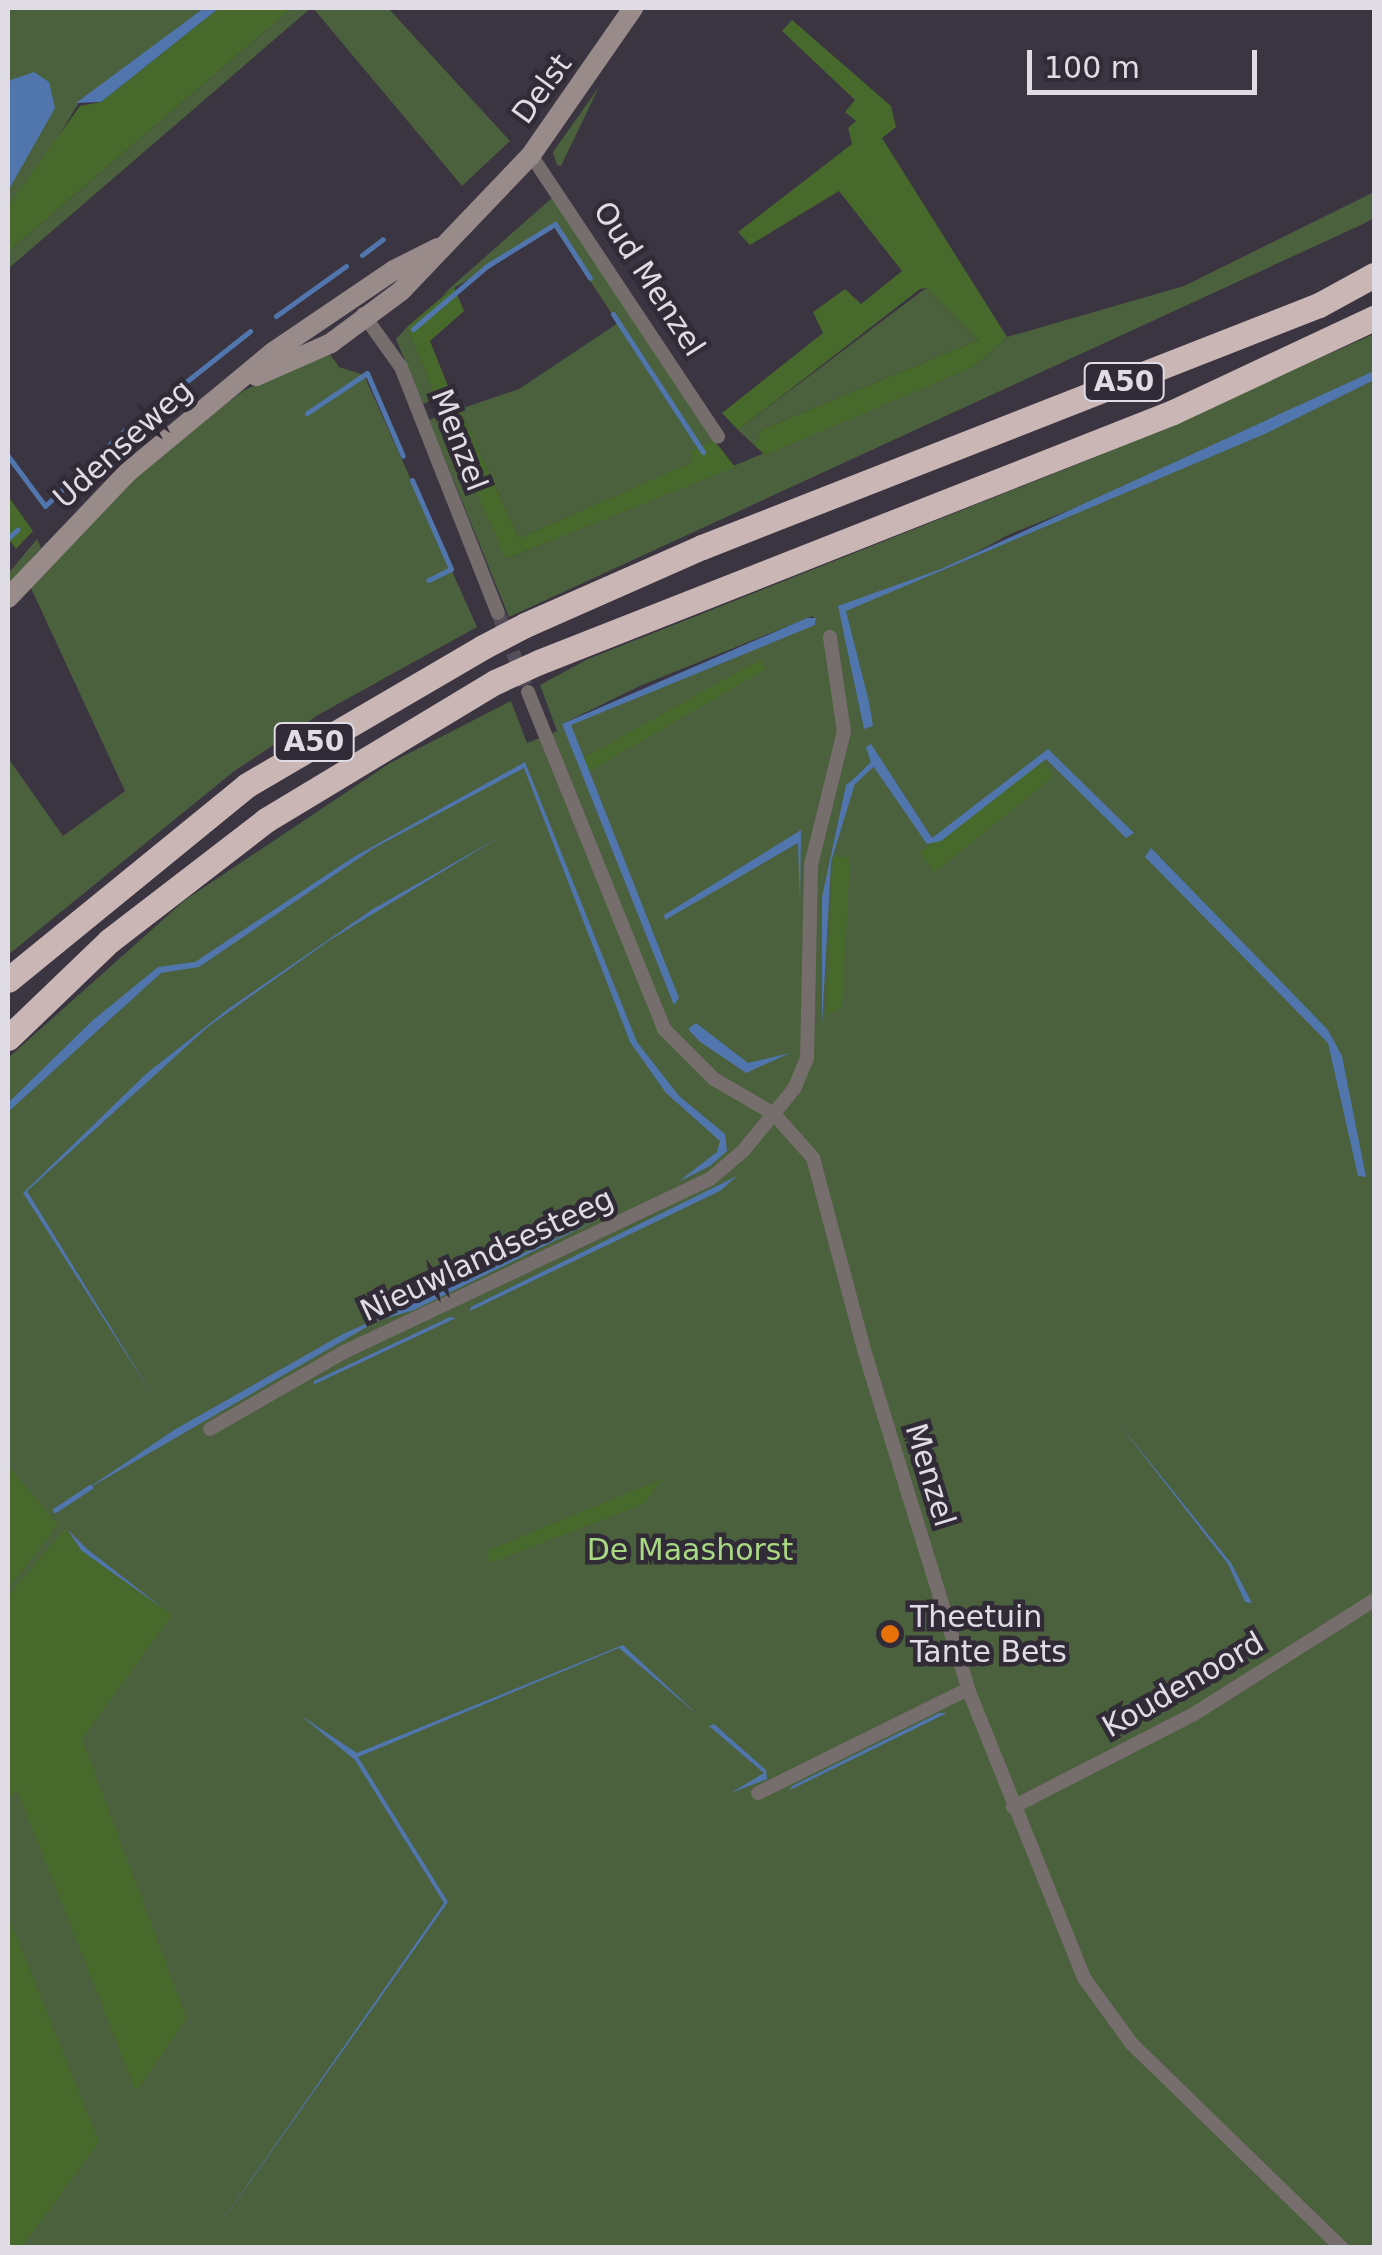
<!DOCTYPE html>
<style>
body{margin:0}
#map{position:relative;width:1382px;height:2255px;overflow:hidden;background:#3b3441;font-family:"DejaVu Sans",sans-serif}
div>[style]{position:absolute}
.green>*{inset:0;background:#4b603c}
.forest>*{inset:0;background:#48692c}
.water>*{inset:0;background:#5076ad}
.stream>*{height:5px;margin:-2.5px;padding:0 2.5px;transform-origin:2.5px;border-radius:2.5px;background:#5076ad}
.street-tunnel>*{height:14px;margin-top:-7px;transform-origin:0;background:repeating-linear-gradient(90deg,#544d5a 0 14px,transparent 0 21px)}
.street>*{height:14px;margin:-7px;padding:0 7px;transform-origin:7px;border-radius:7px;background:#766d6d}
.secondary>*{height:20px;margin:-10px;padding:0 10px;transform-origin:10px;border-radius:10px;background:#988b8a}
.highway>*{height:25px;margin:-12.5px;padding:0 12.5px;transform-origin:12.5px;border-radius:12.5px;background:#cab6b5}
.highway-bridge>*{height:25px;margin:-12.5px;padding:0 12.5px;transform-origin:12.5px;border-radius:12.5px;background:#cab6b5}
.dots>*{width:28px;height:28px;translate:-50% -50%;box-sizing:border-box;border:5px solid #312a37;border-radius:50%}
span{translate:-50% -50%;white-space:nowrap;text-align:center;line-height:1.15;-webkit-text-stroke:9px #312a37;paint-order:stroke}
.shield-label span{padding:2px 8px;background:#312a37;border:2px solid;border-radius:8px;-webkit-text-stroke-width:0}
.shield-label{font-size:28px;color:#e0dce5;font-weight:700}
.street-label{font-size:30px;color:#e0dce5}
.park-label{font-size:30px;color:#a8d982}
.poi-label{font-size:30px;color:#e0dce5}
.left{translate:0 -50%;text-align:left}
.frame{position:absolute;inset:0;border:10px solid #e0dce5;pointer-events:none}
.scale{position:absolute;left:1027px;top:50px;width:230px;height:45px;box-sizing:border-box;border:5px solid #e0dce5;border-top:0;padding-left:12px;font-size:30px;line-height:35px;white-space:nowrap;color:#e0dce5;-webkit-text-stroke:8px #312a37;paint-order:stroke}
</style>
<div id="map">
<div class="green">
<i style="clip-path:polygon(8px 8px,204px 8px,104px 88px,81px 99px,40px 167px,8px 206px)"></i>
<i style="clip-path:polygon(292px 8px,311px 8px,8px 269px,8px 252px)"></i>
<i style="clip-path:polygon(313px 8px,388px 8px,510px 141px,462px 186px)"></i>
<i style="clip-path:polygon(599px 87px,561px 166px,557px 165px,553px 152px)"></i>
<i style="clip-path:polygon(1374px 192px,1374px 218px,1361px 225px,509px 617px,429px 420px,442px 415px,507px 559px,974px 367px,1007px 337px,1184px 286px)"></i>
<i style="clip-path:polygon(553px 197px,714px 440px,694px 462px,519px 538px,460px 409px,519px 389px,618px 323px,554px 227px,441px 296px)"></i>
<i style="clip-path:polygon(926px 288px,978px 340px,761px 430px,755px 446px,738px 430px)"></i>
<i style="clip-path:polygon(407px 327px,436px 398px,423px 404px,396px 339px)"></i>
<i style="clip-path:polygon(evenodd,1374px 334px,1374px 2247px,8px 2247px,8px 1058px,185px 900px,390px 763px,511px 701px,527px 743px,557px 731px,540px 685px,588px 659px,1093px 458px,1374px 334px,1134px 484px,968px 557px,1008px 535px,1134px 484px,1374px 334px,813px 616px,816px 622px,562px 724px,642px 685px,813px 616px)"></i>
<i style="clip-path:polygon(327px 350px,339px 367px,364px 375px,477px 627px,318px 715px,233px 772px,8px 955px,8px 758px,63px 836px,125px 791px,30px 586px,135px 477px,211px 415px,243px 391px)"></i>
<i style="clip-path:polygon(37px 539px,41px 548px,8px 585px,8px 574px)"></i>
</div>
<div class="forest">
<i style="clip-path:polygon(219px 8px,292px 8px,8px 252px,8px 206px,80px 106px,101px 102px)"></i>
<i style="clip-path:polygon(792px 20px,891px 106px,896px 127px,882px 138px,1007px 337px,974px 367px,765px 455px,755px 446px,761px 430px,978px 340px,926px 288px,920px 289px,738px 430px,722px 413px,823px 333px,813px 312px,845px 289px,861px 304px,902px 271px,839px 191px,750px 245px,738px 232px,852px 144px,848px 128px,856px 121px,845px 112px,855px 100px,782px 31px)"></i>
<i style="clip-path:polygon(454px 287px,464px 311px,430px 341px,450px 391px,436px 398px,407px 327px)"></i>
<i style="clip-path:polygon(460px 409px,519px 538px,693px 462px,690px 452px,714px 440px,735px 467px,506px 559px,442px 415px)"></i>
<i style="clip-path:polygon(8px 496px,33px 531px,16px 549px,8px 538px)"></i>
<i style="clip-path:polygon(761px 659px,766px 669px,586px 773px,582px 759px)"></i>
<i style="clip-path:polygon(1042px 761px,1054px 776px,934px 873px,920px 852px)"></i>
<i style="clip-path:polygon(833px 856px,850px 858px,842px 1006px,827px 1016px)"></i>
<i style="clip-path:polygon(8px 1466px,58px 1525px,8px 1589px)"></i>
<i style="clip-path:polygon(662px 1479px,644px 1504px,490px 1563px,486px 1551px)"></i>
<i style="clip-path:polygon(65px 1529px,82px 1551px,172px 1615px,82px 1739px,187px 2019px,136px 2091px,17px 1790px,8px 1798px,8px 1596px)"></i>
<i style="clip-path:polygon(8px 1916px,99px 2142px,21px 2248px,8px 2247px)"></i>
</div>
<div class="water">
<i style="clip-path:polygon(204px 8px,219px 8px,101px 102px,76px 103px)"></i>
<i style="clip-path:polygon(34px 72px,49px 82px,55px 108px,8px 191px,8px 81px)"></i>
<i style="clip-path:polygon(1374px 371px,1374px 380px,1267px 433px,846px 611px,869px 702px,873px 726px,864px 729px,838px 606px,941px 569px)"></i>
<i style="clip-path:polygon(807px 618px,816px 618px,815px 625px,571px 725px,679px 998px,674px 1005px,562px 724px)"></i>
<i style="clip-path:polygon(871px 744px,932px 838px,1048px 749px,1134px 833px,1126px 838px,1046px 759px,941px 841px,927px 844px,871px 763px,866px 747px)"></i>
<i style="clip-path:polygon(525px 762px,637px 1042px,679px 1096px,725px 1134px,727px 1151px,710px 1166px,678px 1182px,717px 1152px,720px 1141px,666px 1093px,630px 1042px,524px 768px,374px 848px,199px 967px,161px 973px,8px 1112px,8px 1103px,92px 1021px,158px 967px,195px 962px,352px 858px)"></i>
<i style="clip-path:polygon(857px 777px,831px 862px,822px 1025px,822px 897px,846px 785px)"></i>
<i style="clip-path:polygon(801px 830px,800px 902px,798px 843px,665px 920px,664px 915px)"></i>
<i style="clip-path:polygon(503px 835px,330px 940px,209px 1026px,27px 1191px,153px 1396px,23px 1193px,146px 1074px,228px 1009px,373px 909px)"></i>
<i style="clip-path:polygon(1151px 848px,1328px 1030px,1342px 1056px,1366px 1177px,1358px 1176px,1328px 1043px,1145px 857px)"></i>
<i style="clip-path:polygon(696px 1023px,748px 1063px,790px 1053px,746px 1073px,699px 1041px,688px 1029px)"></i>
<i style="clip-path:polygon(737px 1176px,720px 1191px,470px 1311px,471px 1307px)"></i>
<i style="clip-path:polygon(597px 1220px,414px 1310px,377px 1321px,84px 1491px,174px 1430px,343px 1334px)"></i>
<i style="clip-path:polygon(450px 1317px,456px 1318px,313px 1385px,314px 1381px)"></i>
<i style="clip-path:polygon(1112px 1415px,1231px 1563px,1252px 1603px,1245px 1602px,1228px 1564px)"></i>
<i style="clip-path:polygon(67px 1529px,86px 1548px,165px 1610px,82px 1551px)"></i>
<i style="clip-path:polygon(623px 1645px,699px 1716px,619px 1648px,358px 1757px,448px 1902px,204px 2247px,444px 1903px,355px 1760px,300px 1715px,357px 1753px)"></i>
<i style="clip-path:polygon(939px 1713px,947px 1713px,790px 1790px,792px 1786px)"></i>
<i style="clip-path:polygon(714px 1724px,766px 1770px,767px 1779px,731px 1793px,764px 1773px,709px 1726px)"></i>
</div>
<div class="stream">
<i style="left:362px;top:255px;width:26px;rotate:-37deg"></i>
<i style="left:613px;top:314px;width:165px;rotate:56.9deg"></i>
<i style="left:276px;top:316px;width:86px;rotate:-35.5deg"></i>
<i style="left:413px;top:329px;width:97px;rotate:-40.4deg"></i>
<i style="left:487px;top:266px;width:80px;rotate:-31.7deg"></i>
<i style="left:555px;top:224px;width:64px;rotate:57.1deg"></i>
<i style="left:307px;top:413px;width:72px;rotate:-33.7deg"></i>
<i style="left:367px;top:373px;width:90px;rotate:66.6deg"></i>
<i style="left:8px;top:456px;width:62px;rotate:53.5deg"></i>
<i style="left:45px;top:506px;width:109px;rotate:-43.5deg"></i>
<i style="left:124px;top:431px;width:161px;rotate:-38.4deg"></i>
<i style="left:412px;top:480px;width:97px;rotate:66.3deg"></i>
<i style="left:451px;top:569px;width:25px;rotate:154deg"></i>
<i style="left:8px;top:538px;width:13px;rotate:-42deg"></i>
<i style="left:854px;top:781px;width:29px;rotate:-44deg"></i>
<i style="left:55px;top:1510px;width:42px;rotate:-33.3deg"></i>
</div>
<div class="street-tunnel">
<i style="left:498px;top:613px;width:85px;rotate:69.2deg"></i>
</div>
<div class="street">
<i style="left:531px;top:155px;width:338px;rotate:56.4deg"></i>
<i style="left:363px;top:314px;width:65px;rotate:54.4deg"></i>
<i style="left:401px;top:367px;width:264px;rotate:68.5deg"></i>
<i style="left:528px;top:692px;width:363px;rotate:68deg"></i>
<i style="left:664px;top:1029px;width:71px;rotate:45deg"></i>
<i style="left:714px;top:1079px;width:69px;rotate:30.3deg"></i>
<i style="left:774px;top:1114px;width:59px;rotate:48.4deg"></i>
<i style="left:813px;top:1158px;width:199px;rotate:75.1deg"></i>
<i style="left:864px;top:1350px;width:355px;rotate:72.9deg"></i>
<i style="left:968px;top:1689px;width:311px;rotate:68.1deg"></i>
<i style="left:1084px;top:1978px;width:82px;rotate:54deg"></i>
<i style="left:1132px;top:2044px;width:293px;rotate:44.2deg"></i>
<i style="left:210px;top:1429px;width:155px;rotate:-29.9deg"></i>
<i style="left:344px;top:1352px;width:405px;rotate:-25.3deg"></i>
<i style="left:710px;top:1179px;width:43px;rotate:-40.3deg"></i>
<i style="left:743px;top:1151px;width:80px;rotate:-50.6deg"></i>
<i style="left:794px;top:1089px;width:34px;rotate:-67deg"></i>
<i style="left:807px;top:1058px;width:193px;rotate:-88.8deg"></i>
<i style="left:811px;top:865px;width:137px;rotate:-76.1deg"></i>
<i style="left:844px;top:732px;width:96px;rotate:-98.4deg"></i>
<i style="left:758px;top:1793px;width:234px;rotate:-26.3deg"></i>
<i style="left:1013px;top:1807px;width:203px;rotate:-27.2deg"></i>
<i style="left:1194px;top:1714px;width:213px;rotate:-32.3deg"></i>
</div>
<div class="secondary">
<i style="left:256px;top:376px;width:82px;rotate:-23.7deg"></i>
<i style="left:331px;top:343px;width:87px;rotate:-36.6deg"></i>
<i style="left:401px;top:291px;width:188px;rotate:-46.3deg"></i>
<i style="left:531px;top:155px;width:179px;rotate:-55.2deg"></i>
<i style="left:8px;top:598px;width:174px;rotate:-46.4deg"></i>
<i style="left:128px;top:472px;width:188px;rotate:-39.6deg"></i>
<i style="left:273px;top:352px;width:146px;rotate:-34.1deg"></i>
<i style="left:394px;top:270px;width:49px;rotate:-26.6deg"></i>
</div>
<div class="highway">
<i style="left:525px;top:625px;width:193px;rotate:-23.8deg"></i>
<i style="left:702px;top:547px;width:663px;rotate:-21.42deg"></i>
<i style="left:1319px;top:305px;width:63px;rotate:-28.6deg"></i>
<i style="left:539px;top:662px;width:682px;rotate:-21.52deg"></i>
<i style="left:1173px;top:412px;width:222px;rotate:-25.1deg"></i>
<i style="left:8px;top:980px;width:308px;rotate:-39.2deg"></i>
<i style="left:247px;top:785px;width:273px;rotate:-30.3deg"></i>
<i style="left:8px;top:1038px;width:140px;rotate:-43.8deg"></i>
<i style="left:109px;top:941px;width:198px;rotate:-37.6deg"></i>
<i style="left:266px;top:820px;width:267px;rotate:-31.1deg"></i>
</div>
<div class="highway-bridge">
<i style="left:483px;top:647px;width:47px;rotate:-27.6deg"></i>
<i style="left:495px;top:682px;width:48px;rotate:-24.4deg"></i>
</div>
<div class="dots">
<i style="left:890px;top:1634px;background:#e8710a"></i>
</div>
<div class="shield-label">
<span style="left:1124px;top:382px">A50</span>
<span style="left:314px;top:742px">A50</span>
</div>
<div class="street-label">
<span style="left:542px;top:89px;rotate:-54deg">Delst</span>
<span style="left:649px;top:279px;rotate:57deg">Oud Menzel</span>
<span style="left:459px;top:440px;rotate:69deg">Menzel</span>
<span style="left:123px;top:444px;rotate:-42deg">Udenseweg</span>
<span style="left:487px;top:1255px;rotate:-25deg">Nieuwlandsesteeg</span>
<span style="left:930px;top:1475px;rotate:73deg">Menzel</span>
<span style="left:1183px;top:1685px;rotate:-30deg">Koudenoord</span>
</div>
<div class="park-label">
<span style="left:690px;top:1550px">De Maashorst</span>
</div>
<div class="poi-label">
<span class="left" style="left:910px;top:1634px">Theetuin<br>Tante Bets</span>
</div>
<div class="frame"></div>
<div class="scale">100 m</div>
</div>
